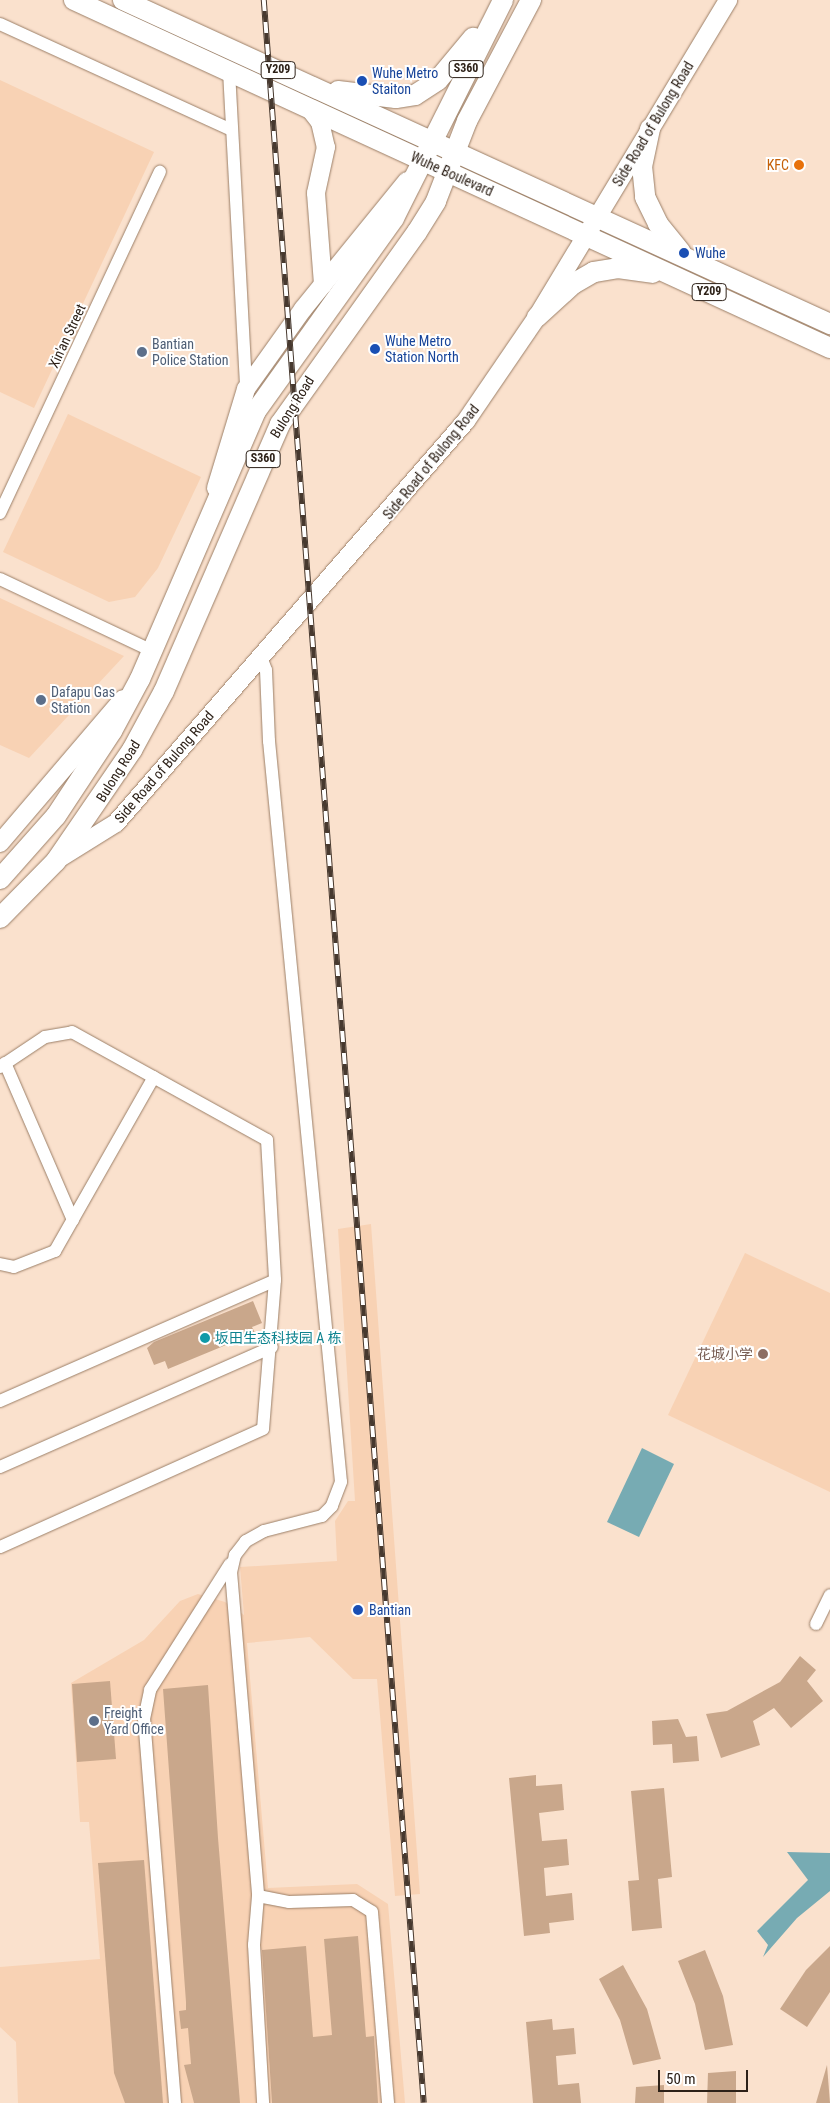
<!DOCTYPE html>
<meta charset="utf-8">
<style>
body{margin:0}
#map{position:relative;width:830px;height:2103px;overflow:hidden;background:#fae1cd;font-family:"Roboto Condensed","Noto Sans SC",sans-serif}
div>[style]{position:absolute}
.built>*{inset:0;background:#f8d2b4}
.water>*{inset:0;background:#77abb3}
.building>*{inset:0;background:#c9a78b}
.roads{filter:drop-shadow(0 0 1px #9b7f67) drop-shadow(0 0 1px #9b7f67)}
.street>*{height:12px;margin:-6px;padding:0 6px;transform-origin:6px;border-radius:6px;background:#fff}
.secondary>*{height:18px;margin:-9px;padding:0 9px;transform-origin:9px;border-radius:9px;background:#fff}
.primary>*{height:20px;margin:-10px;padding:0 10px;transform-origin:10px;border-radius:10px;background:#fff}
.rail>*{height:5.5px;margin-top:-2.75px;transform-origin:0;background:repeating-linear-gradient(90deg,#fff 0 11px,#47392f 0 22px);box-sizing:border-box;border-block:1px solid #47392f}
.dots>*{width:14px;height:14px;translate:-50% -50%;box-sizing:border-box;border:2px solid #fff;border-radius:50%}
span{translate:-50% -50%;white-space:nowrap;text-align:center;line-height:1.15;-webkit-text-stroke:4px #fff;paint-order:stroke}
.shield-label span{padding:1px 4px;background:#fff;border:1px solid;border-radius:4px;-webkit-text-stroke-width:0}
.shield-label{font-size:12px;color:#2d2118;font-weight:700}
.transit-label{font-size:14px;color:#164399}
.left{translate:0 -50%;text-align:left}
.street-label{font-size:14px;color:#2d2118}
.food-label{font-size:14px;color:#c56008}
.right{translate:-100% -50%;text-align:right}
.service-label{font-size:14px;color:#4e5e75}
.culture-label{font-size:14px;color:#0d838f}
.education-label{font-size:14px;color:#785e54}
.scale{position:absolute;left:658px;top:2070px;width:90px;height:22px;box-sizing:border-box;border:2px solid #2d2118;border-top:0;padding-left:6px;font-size:15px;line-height:18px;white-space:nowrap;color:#2d2118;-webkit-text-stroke:4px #fff;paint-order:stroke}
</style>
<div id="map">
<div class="built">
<i style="clip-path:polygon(0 80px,154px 152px,34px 408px,0 392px)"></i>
<i style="clip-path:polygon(68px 414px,201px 477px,158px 568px,135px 597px,109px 602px,3px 552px)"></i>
<i style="clip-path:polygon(0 598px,124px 656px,29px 758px,0 745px)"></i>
<i style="clip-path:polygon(371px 1224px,420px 1894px,395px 1896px,377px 1679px,353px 1679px,310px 1637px,247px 1643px,268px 1888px,357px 1884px,388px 1904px,405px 2103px,18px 2103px,16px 2042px,0 2027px,0 1967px,100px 1959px,89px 1822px,80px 1822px,71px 1683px,144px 1640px,180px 1601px,198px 1594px,225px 1602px,244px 1615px,240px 1567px,337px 1561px,335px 1521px,348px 1501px,355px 1501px,338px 1229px)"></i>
<i style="clip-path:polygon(745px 1253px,830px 1293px,830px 1492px,668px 1415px)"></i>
</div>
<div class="water">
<i style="clip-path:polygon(642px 1448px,674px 1464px,639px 1537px,607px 1522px)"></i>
<i style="clip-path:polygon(787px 1852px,830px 1853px,830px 1891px,797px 1918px,763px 1957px,768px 1945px,757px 1931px,808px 1880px)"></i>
</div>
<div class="building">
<i style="clip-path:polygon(253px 1301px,262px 1323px,252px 1327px,255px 1333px,168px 1369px,165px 1361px,154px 1365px,147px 1348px,154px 1342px)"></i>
<i style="clip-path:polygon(800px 1656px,816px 1670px,807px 1681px,823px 1701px,791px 1728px,774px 1708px,753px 1721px,760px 1745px,721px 1758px,706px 1714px,727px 1711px,780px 1682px)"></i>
<i style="clip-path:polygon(110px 1681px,116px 1759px,77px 1762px,72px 1684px)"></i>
<i style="clip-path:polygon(208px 1685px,218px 1838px,240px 2103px,194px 2103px,184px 2065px,191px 2064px,188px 2028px,181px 2029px,179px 2011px,186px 2010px,186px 2002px,163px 1689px)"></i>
<i style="clip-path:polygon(678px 1719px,686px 1737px,697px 1736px,699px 1761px,673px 1763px,672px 1744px,653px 1745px,652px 1721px)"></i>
<i style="clip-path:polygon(536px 1775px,536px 1786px,562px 1784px,564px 1810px,539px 1813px,542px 1841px,567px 1839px,569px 1865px,544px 1868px,546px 1896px,572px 1893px,574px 1920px,549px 1923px,550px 1933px,524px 1936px,509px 1778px)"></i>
<i style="clip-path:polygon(664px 1788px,672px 1877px,658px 1879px,662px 1928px,632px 1931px,628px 1881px,639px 1880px,631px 1791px)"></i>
<i style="clip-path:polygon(144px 1860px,163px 2103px,125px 2103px,114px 2073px,98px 1863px)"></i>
<i style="clip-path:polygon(358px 1936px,366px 2037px,374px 2036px,378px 2103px,272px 2103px,262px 1950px,306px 1946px,313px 2037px,332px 2035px,324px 1939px)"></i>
<i style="clip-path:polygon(830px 1946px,830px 1992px,807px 2027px,780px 2009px,806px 1970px)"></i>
<i style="clip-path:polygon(705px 1950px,723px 1996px,733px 2045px,705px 2050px,695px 2004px,678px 1961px)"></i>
<i style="clip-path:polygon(623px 1965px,647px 2009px,661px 2059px,633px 2065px,620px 2020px,599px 1979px)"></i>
<i style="clip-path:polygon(552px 2019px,553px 2030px,574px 2028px,576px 2054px,556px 2056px,558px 2085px,579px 2083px,581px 2103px,533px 2103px,526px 2022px)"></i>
<i style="clip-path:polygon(827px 2065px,830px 2103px,816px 2103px)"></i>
<i style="clip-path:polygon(736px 2071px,736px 2103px,707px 2103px,708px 2073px)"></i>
<i style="clip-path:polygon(664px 2085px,664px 2103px,635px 2103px,636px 2087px)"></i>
</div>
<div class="roads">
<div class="street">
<i style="left:0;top:24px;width:255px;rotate:24.6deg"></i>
<i style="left:229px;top:71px;width:318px;rotate:86.9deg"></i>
<i style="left:0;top:513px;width:377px;rotate:-64.9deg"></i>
<i style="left:0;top:579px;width:168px;rotate:25.3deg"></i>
<i style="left:261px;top:657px;width:14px;rotate:69deg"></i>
<i style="left:266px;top:670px;width:71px;rotate:87.6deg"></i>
<i style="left:269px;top:741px;width:744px;rotate:84.45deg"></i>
<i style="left:341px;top:1482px;width:26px;rotate:111deg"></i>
<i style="left:332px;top:1506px;width:14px;rotate:135deg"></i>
<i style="left:322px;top:1516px;width:60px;rotate:165.5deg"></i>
<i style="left:264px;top:1531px;width:21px;rotate:151deg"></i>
<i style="left:246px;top:1541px;width:18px;rotate:128deg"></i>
<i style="left:235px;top:1555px;width:17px;rotate:103deg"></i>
<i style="left:231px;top:1572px;width:325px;rotate:85.2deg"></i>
<i style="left:258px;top:1896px;width:49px;rotate:94.7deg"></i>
<i style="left:254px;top:1945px;width:158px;rotate:86.7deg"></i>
<i style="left:5px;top:1063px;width:171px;rotate:66.6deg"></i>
<i style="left:0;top:1067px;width:54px;rotate:-33.7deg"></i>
<i style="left:45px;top:1037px;width:27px;rotate:-10deg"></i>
<i style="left:72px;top:1032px;width:223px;rotate:29deg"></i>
<i style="left:267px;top:1140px;width:140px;rotate:86.7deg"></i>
<i style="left:275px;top:1280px;width:149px;rotate:94.6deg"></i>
<i style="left:263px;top:1429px;width:288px;rotate:155.8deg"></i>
<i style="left:0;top:1264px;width:14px;rotate:12deg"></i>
<i style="left:14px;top:1267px;width:44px;rotate:-21.3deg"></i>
<i style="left:55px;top:1251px;width:200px;rotate:-60.4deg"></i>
<i style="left:0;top:1401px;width:300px;rotate:-23.7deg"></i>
<i style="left:0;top:1467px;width:297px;rotate:-23.8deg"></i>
<i style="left:816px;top:1624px;width:32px;rotate:-64deg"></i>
<i style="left:258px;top:1896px;width:32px;rotate:11deg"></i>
<i style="left:289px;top:1902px;width:64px;rotate:-1.8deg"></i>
<i style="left:353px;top:1900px;width:22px;rotate:32deg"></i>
<i style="left:372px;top:1912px;width:192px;rotate:85.2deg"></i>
<i style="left:175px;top:2103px;width:385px;rotate:-94.6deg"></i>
<i style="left:144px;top:1719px;width:30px;rotate:-78deg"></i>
<i style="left:150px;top:1690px;width:149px;rotate:-57.6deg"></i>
</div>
<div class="secondary">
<i style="left:309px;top:108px;width:18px;rotate:52deg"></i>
<i style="left:320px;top:122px;width:26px;rotate:77deg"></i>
<i style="left:326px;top:147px;width:47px;rotate:102.3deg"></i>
<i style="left:316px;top:193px;width:92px;rotate:85.6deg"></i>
<i style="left:216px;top:488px;width:103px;rotate:-73.1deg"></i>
<i style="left:246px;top:389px;width:98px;rotate:-54.5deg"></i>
<i style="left:303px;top:309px;width:165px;rotate:-50.9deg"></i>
<i style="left:0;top:843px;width:189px;rotate:-49.5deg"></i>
<i style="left:58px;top:859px;width:68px;rotate:-31.8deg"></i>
<i style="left:116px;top:823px;width:533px;rotate:-48.96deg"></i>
<i style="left:466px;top:421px;width:126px;rotate:-55.7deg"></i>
<i style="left:537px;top:317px;width:370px;rotate:-58.9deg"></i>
</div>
<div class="primary">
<i style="left:74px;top:0;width:832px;rotate:24.72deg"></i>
<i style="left:123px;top:0;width:778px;rotate:24.62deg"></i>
<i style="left:338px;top:91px;width:58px;rotate:6.9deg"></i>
<i style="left:396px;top:98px;width:19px;rotate:-9deg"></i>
<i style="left:415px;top:95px;width:27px;rotate:-33deg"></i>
<i style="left:438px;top:80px;width:55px;rotate:-50.2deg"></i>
<i style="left:650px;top:129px;width:38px;rotate:102deg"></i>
<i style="left:642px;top:166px;width:31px;rotate:84deg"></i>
<i style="left:645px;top:197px;width:30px;rotate:64deg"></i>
<i style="left:658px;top:224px;width:36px;rotate:51deg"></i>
<i style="left:537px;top:317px;width:49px;rotate:-42.5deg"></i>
<i style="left:573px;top:284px;width:24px;rotate:-30deg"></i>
<i style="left:594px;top:272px;width:24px;rotate:-9deg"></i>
<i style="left:618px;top:268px;width:35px;rotate:8deg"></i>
<i style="left:0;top:879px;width:84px;rotate:-48.4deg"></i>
<i style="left:56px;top:816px;width:102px;rotate:-56.6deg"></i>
<i style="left:112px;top:731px;width:59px;rotate:-61.7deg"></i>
<i style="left:140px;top:679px;width:292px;rotate:-66.6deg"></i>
<i style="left:256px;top:411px;width:237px;rotate:-54.4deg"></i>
<i style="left:394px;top:218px;width:244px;rotate:-63.4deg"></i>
<i style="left:0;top:918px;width:80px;rotate:-45.5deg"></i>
<i style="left:56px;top:861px;width:135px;rotate:-55.6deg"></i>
<i style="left:132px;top:750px;width:67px;rotate:-61.5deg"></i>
<i style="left:164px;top:691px;width:291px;rotate:-66.5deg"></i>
<i style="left:280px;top:424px;width:236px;rotate:-54.5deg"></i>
<i style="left:417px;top:232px;width:36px;rotate:-58deg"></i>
<i style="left:436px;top:201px;width:86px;rotate:-68.8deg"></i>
<i style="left:467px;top:121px;width:137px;rotate:-62.1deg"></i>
</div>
</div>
<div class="rail">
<i style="left:264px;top:0;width:2109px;rotate:85.65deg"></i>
</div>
<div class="dots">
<i style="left:362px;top:81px;background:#1a4fb4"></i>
<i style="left:799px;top:165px;background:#e8710a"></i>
<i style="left:684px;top:253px;background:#1a4fb4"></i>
<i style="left:375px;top:349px;background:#1a4fb4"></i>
<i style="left:142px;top:352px;background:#5c6f8a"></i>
<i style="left:41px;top:700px;background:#5c6f8a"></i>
<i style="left:205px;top:1338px;background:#0f9aa8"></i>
<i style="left:763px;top:1354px;background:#8d6e63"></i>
<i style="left:358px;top:1610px;background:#1a4fb4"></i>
<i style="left:94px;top:1721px;background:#5c6f8a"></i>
</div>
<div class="shield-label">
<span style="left:466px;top:69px">S360</span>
<span style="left:278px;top:70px">Y209</span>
<span style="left:709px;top:292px">Y209</span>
<span style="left:263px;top:459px">S360</span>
</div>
<div class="transit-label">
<span class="left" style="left:372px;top:81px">Wuhe Metro<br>Staiton</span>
<span class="left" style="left:695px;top:253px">Wuhe</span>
<span class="left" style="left:385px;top:349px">Wuhe Metro<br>Station North</span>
<span class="left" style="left:369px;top:1610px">Bantian</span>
</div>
<div class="street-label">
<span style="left:653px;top:124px;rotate:-59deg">Side Road of Bulong Road</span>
<span style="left:452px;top:174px;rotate:24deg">Wuhe Boulevard</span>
<span style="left:67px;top:336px;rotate:-65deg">Xin'an Street</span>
<span style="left:292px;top:407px;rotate:-58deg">Bulong Road</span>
<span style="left:431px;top:462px;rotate:-51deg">Side Road of Bulong Road</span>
<span style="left:164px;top:767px;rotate:-49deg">Side Road of Bulong Road</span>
<span style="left:118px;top:771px;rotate:-58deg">Bulong Road</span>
</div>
<div class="food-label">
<span class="right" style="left:789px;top:165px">KFC</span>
</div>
<div class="service-label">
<span class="left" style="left:152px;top:352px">Bantian<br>Police Station</span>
<span class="left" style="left:51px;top:700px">Dafapu Gas<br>Station</span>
<span class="left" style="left:104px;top:1721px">Freight<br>Yard Office</span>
</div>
<div class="culture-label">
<span class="left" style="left:215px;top:1338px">坂田生态科技园 A 栋</span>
</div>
<div class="education-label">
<span class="right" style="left:753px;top:1354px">花城小学</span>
</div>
<div class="scale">50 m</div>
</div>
